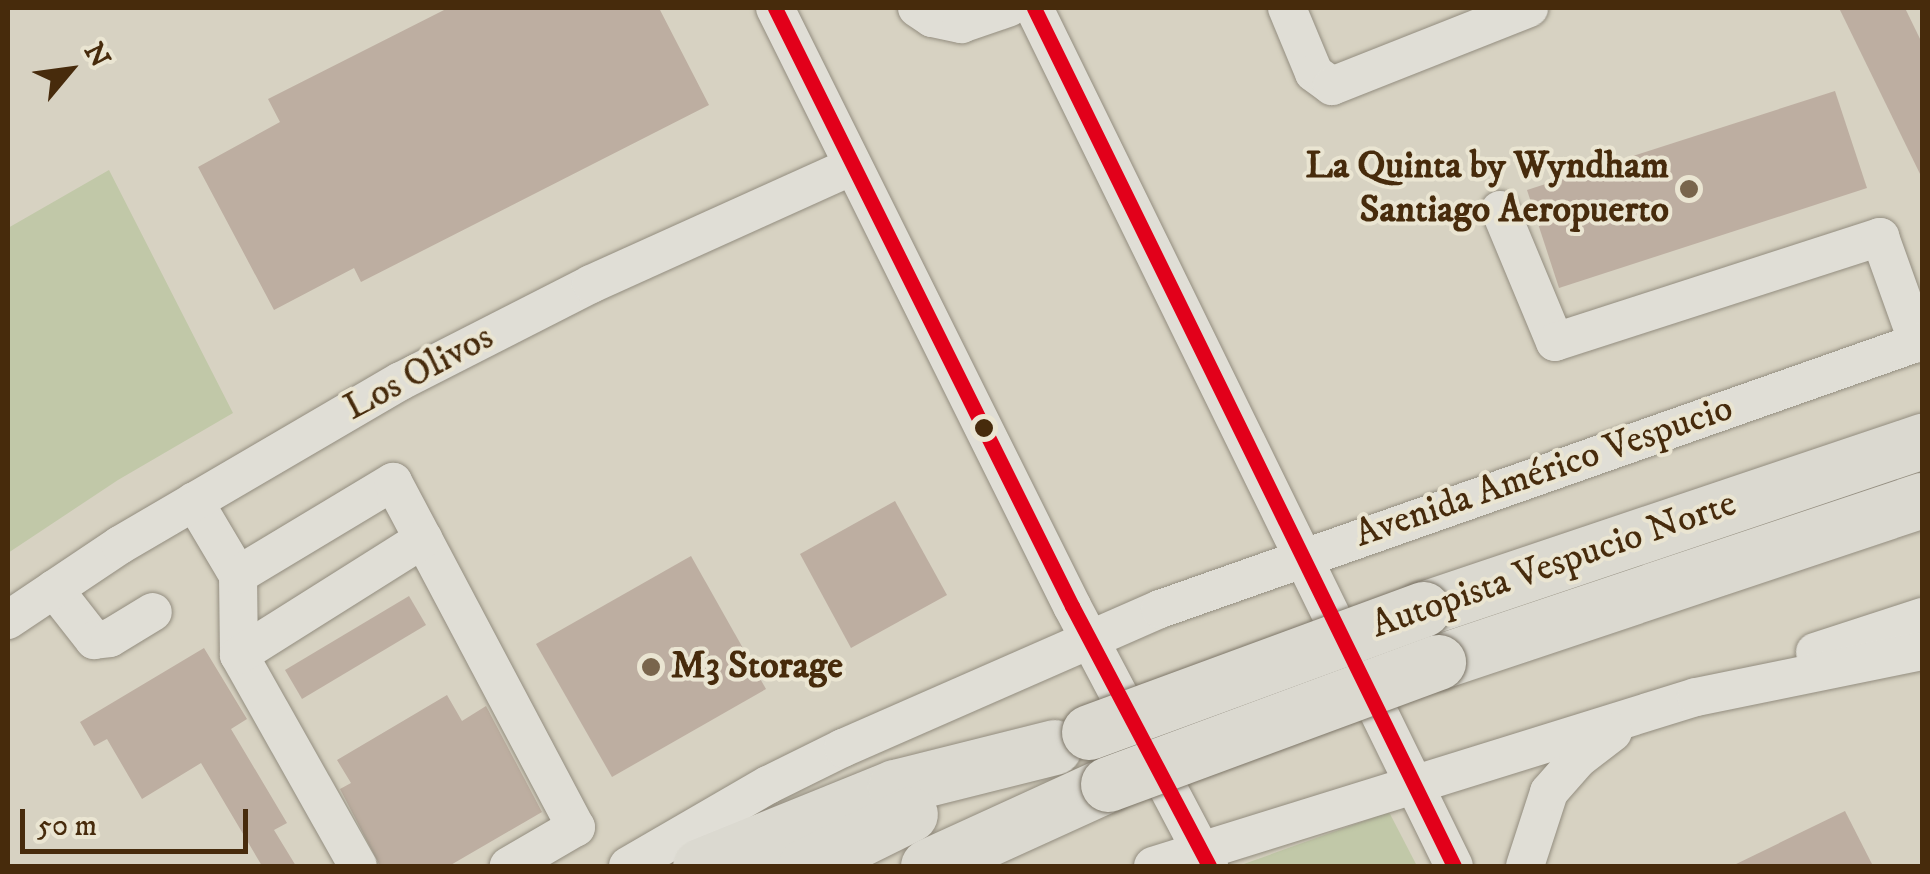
<!DOCTYPE html>
<meta charset="utf-8">
<style>
body{margin:0}
#map{position:relative;width:1930px;height:874px;overflow:hidden;background:#d7d2c2;font-family:"IM FELL DW Pica",serif}
div>[style]{position:absolute}
.green>*{inset:0;background:#c1c8a8}
.building>*{inset:0;background:#bdaea1}
.roads{filter:drop-shadow(0 0 2px #938d7f) drop-shadow(0 0 2px #938d7f)}
.minor>*{height:38px;margin:-19px;padding:0 19px;transform-origin:19px;border-radius:19px;background:#e0ded6}
.highway>*{height:55px;margin:-27.5px;padding:0 27.5px;transform-origin:27.5px;border-radius:27.5px;background:#dbd9d0}
.bridges{filter:drop-shadow(0 0 2px #7d7668) drop-shadow(0 0 2px #7d7668)}
.highway-bridge>*{height:55px;margin:-27.5px;padding:0 27.5px;transform-origin:27.5px;border-radius:27.5px;background:#dbd9d0}
.bus-1>*{height:15px;margin:-7.5px;padding:0 7.5px;transform-origin:7.5px;border-radius:7.5px;background:#e2001a}
.dots>*{width:28px;height:28px;translate:-50% -50%;box-sizing:border-box;border:5px solid #eae5d2;border-radius:50%}
span{translate:-50% -50%;white-space:nowrap;text-align:center;line-height:1.15;-webkit-text-stroke:8px #eae5d2;paint-order:stroke}
.poi-label{font-size:38px;color:#472b0c;font-weight:700}
.right{translate:-100% -50%;text-align:right}
.left{translate:0 -50%;text-align:left}
.street-label{font-size:38px;color:#472b0c}
.frame{position:absolute;inset:0;border:10px solid #472b0c;pointer-events:none}
.north{position:absolute;left:20px;top:20px;width:100px;height:100px;-webkit-text-stroke:8px #eae5d2;paint-order:stroke;rotate:61deg;font-size:28px;font-weight:700;line-height:40px;text-align:center;color:#472b0c}
.north::after{content:'';display:block;margin:auto;width:35px;height:45px;background:#472b0c;clip-path:polygon(50% 0,100% 100%,50% 72%,0 100%)}
.scale{position:absolute;left:20px;top:809px;width:228px;height:45px;box-sizing:border-box;border:5px solid #472b0c;border-top:0;padding-left:12px;font-size:30px;line-height:35px;white-space:nowrap;color:#472b0c;-webkit-text-stroke:8px #eae5d2;paint-order:stroke}
</style>
<div id="map">
<div class="green">
<i style="clip-path:polygon(109px 170px,233px 413px,118px 480px,8px 553px,8px 228px)"></i>
<i style="clip-path:polygon(1389px 812px,1417px 866px,1241px 865px)"></i>
</div>
<div class="building">
<i style="clip-path:polygon(448px 8px,659px 8px,709px 105px,361px 282px,354px 268px,274px 310px,198px 167px,280px 122px,268px 99px)"></i>
<i style="clip-path:polygon(1839px 8px,1905px 8px,1922px 43px,1922px 178px)"></i>
<i style="clip-path:polygon(1835px 91px,1867px 188px,1559px 288px,1527px 190px)"></i>
<i style="clip-path:polygon(895px 501px,947px 595px,851px 648px,800px 554px)"></i>
<i style="clip-path:polygon(691px 556px,766px 689px,612px 777px,536px 644px)"></i>
<i style="clip-path:polygon(409px 596px,426px 625px,302px 699px,285px 670px)"></i>
<i style="clip-path:polygon(204px 648px,247px 719px,231px 729px,287px 823px,274px 830px,296px 866px,262px 866px,201px 763px,142px 799px,107px 739px,94px 746px,80px 722px)"></i>
<i style="clip-path:polygon(447px 695px,462px 721px,486px 706px,542px 812px,449px 866px,380px 866px,340px 789px,351px 783px,337px 760px)"></i>
<i style="clip-path:polygon(1845px 811px,1873px 866px,1732px 866px)"></i>
</div>
<div class="roads">
<div class="minor">
<i style="left:775px;top:8px;width:668px;rotate:63.59deg"></i>
<i style="left:1072px;top:606px;width:294px;rotate:62.2deg"></i>
<i style="left:917px;top:8px;width:18px;rotate:34deg"></i>
<i style="left:932px;top:18px;width:30px;rotate:12deg"></i>
<i style="left:961px;top:24px;width:50px;rotate:-18.8deg"></i>
<i style="left:1034px;top:8px;width:955px;rotate:63.92deg"></i>
<i style="left:1287px;top:8px;width:70px;rotate:67.4deg"></i>
<i style="left:1314px;top:73px;width:22px;rotate:36deg"></i>
<i style="left:1332px;top:86px;width:212px;rotate:-21.6deg"></i>
<i style="left:1500px;top:210px;width:143px;rotate:67.4deg"></i>
<i style="left:1555px;top:342px;width:342px;rotate:-17.9deg"></i>
<i style="left:1880px;top:237px;width:113px;rotate:70.3deg"></i>
<i style="left:194px;top:501px;width:86px;rotate:59.3deg"></i>
<i style="left:238px;top:575px;width:80px;rotate:89.3deg"></i>
<i style="left:239px;top:655px;width:242px;rotate:60.6deg"></i>
<i style="left:238px;top:575px;width:181px;rotate:-31deg"></i>
<i style="left:393px;top:482px;width:391px;rotate:62.1deg"></i>
<i style="left:576px;top:827px;width:78px;rotate:149.8deg"></i>
<i style="left:54px;top:589px;width:65px;rotate:51.9deg"></i>
<i style="left:94px;top:640px;width:16px;rotate:-7deg"></i>
<i style="left:110px;top:638px;width:50px;rotate:-31.2deg"></i>
<i style="left:8px;top:620px;width:135px;rotate:-33.8deg"></i>
<i style="left:120px;top:545px;width:325px;rotate:-30.3deg"></i>
<i style="left:401px;top:381px;width:213px;rotate:-27deg"></i>
<i style="left:591px;top:284px;width:286px;rotate:-24.3deg"></i>
<i style="left:1815px;top:652px;width:113px;rotate:-18.1deg"></i>
<i style="left:239px;top:655px;width:218px;rotate:-32.2deg"></i>
<i style="left:628px;top:866px;width:162px;rotate:-30.1deg"></i>
<i style="left:768px;top:785px;width:84px;rotate:-26.3deg"></i>
<i style="left:843px;top:748px;width:346px;rotate:-23.7deg"></i>
<i style="left:1160px;top:609px;width:808px;rotate:-19.38deg"></i>
<i style="left:1153px;top:866px;width:569px;rotate:-17.29deg"></i>
<i style="left:1696px;top:697px;width:231px;rotate:-11.5deg"></i>
<i style="left:1525px;top:866px;width:78px;rotate:-72deg"></i>
<i style="left:1549px;top:792px;width:44px;rotate:-48.7deg"></i>
<i style="left:1578px;top:759px;width:44px;rotate:-37.6deg"></i>
</div>
<div class="highway">
<i style="left:1423px;top:609px;width:527px;rotate:-18.61deg"></i>
<i style="left:1438px;top:662px;width:510px;rotate:-18.51deg"></i>
<i style="left:700px;top:866px;width:210px;rotate:-22.1deg"></i>
<i style="left:895px;top:787px;width:164px;rotate:-14.1deg"></i>
<i style="left:805px;top:866px;width:117px;rotate:-26.3deg"></i>
<i style="left:928px;top:866px;width:198px;rotate:-24.5deg"></i>
</div>
</div>
<div class="bridges">
<div class="highway-bridge">
<i style="left:1089px;top:732px;width:356px;rotate:-20.2deg"></i>
<i style="left:1108px;top:784px;width:352px;rotate:-20.3deg"></i>
</div>
</div>
<div class="bus-1">
<i style="left:775px;top:8px;width:668px;rotate:63.59deg"></i>
<i style="left:1072px;top:606px;width:294px;rotate:62.2deg"></i>
<i style="left:1034px;top:8px;width:955px;rotate:63.92deg"></i>
</div>
<div class="dots">
<i style="left:1689px;top:189px;background:#79654c"></i>
<i style="left:984px;top:428px;background:#472b0c"></i>
<i style="left:651px;top:667px;background:#79654c"></i>
</div>
<div class="poi-label">
<span class="right" style="left:1669px;top:189px">La Quinta by Wyndham<br>Santiago Aeropuerto</span>
<span class="left" style="left:671px;top:667px">M3 Storage</span>
</div>
<div class="street-label">
<span style="left:419px;top:373px;rotate:-28deg">Los Olivos</span>
<span style="left:1544px;top:472px;rotate:-19deg">Avenida Américo Vespucio</span>
<span style="left:1554px;top:565px;rotate:-19deg">Autopista Vespucio Norte</span>
</div>
<div class="frame"></div>
<div class="north">N</div>
<div class="scale">50 m</div>
</div>
